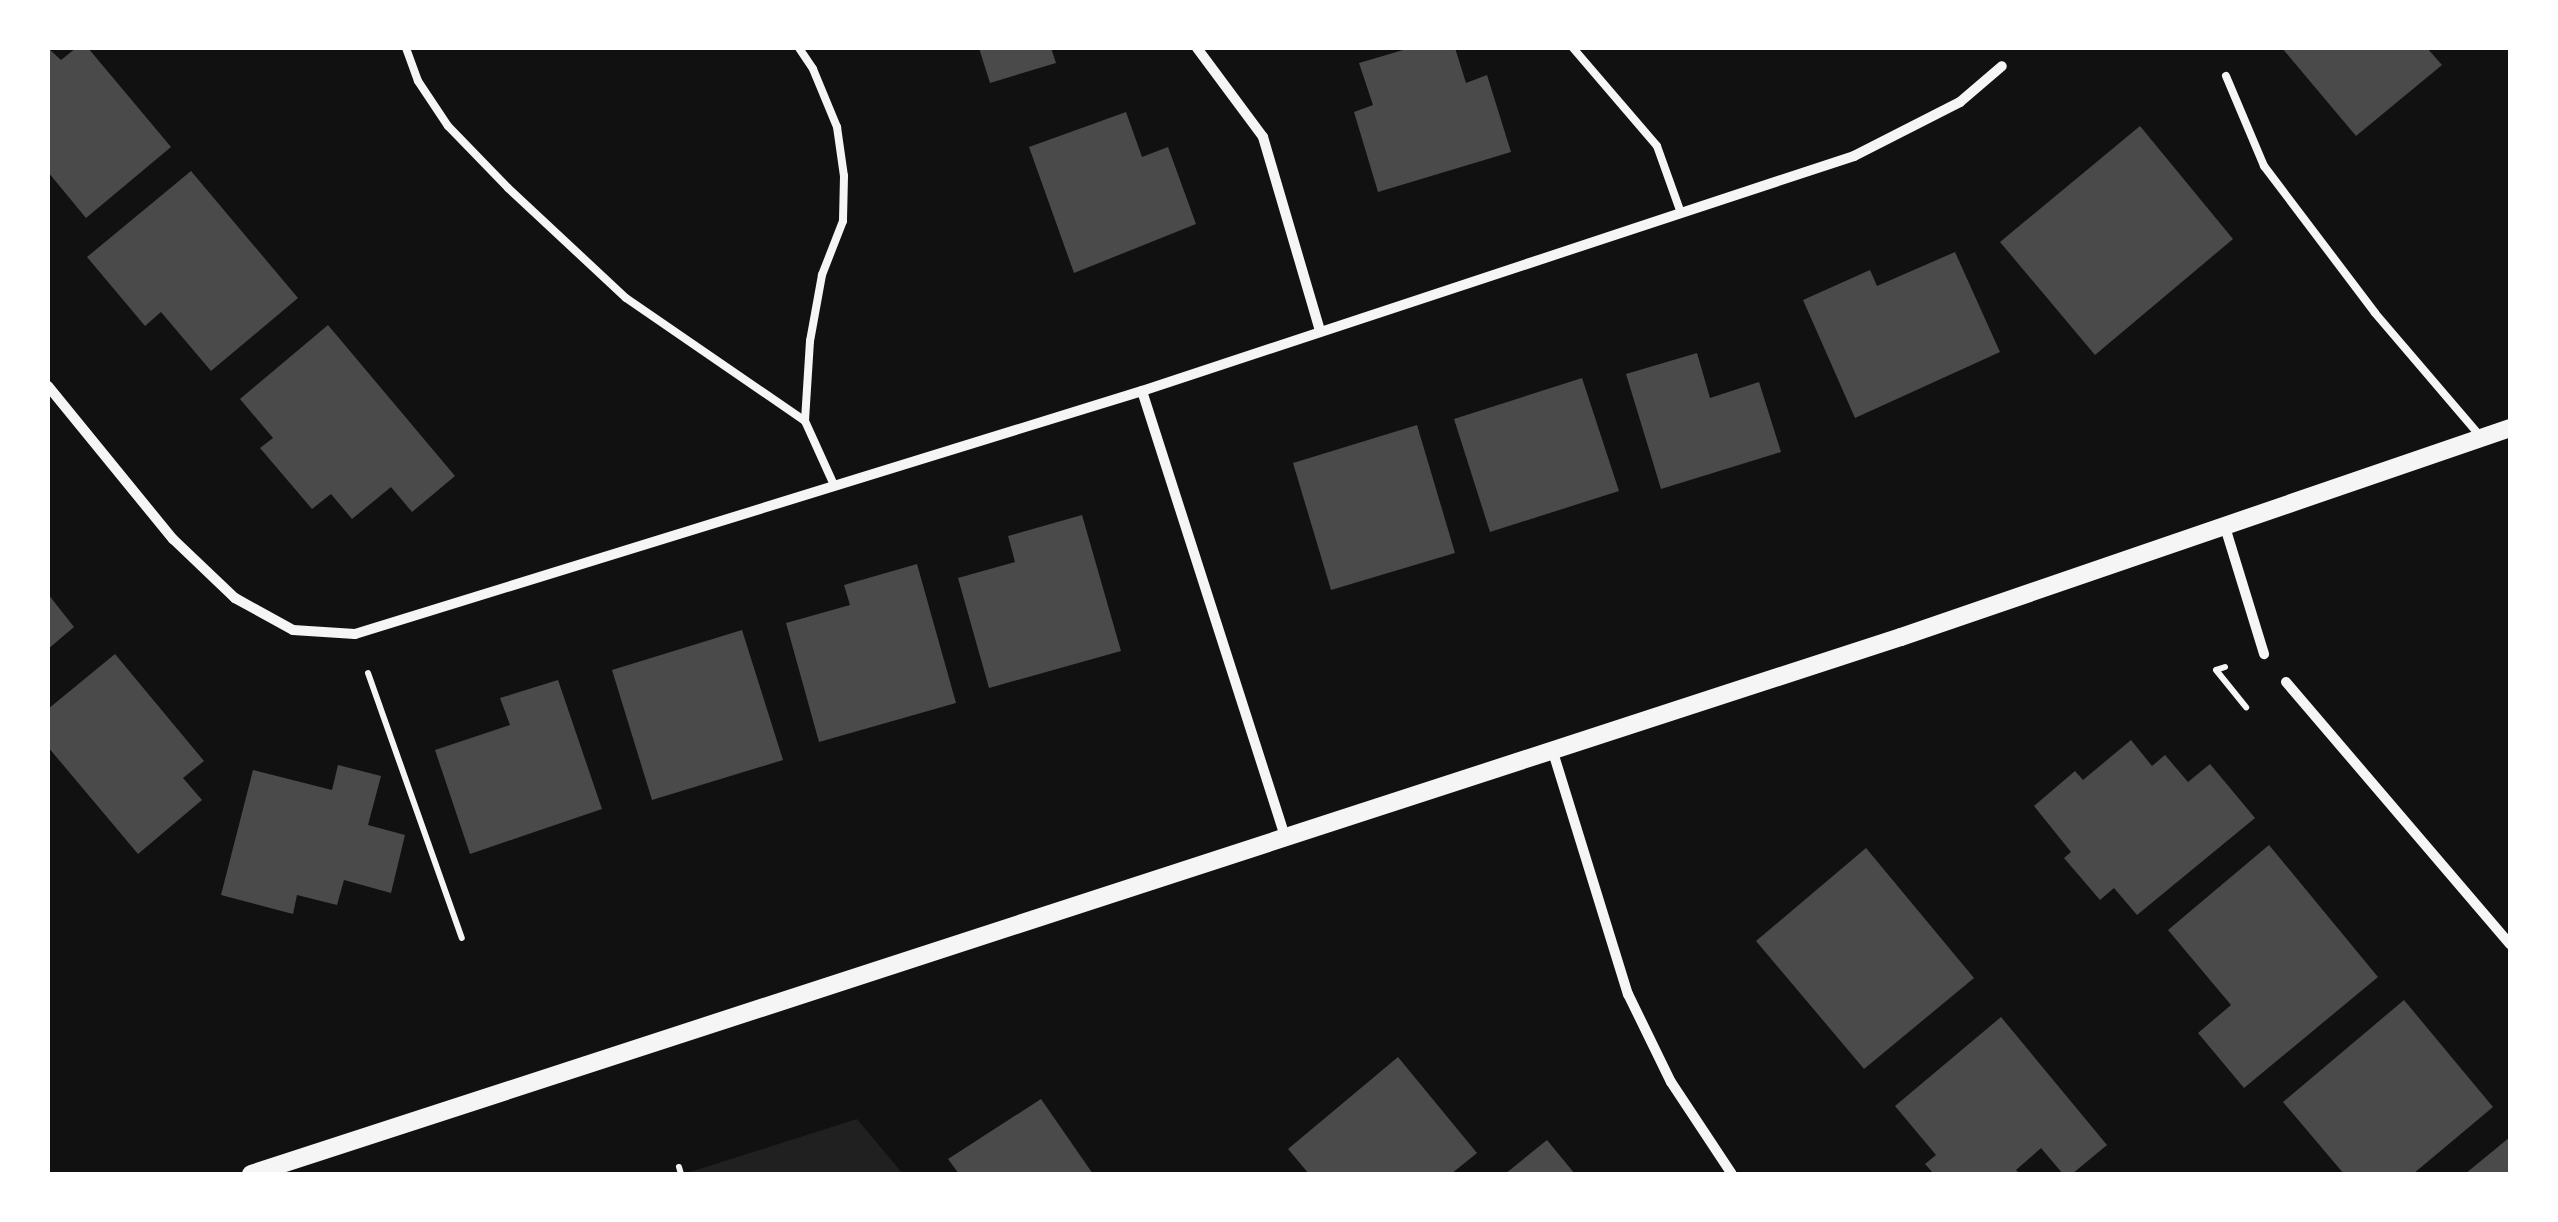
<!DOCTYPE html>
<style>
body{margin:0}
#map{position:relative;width:2558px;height:1222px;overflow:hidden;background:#111;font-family:Lato,sans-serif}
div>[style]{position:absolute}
.green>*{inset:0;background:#202020}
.building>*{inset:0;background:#4a4a4a}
.path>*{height:6px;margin:-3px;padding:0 3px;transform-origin:3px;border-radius:3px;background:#f5f5f5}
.service>*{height:8px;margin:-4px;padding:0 4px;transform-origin:4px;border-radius:4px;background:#f5f5f5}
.minor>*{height:10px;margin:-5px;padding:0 5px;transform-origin:5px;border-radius:5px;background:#f5f5f5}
.tertiary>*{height:18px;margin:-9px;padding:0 9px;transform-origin:9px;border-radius:9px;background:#f5f5f5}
span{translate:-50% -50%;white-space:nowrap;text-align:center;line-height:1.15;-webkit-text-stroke:9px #fff;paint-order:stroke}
.frame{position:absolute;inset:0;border:50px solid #fff;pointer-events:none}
</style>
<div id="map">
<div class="green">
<i style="clip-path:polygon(857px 1119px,903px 1174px,684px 1174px)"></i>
</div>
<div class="building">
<i style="clip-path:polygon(48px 48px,61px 60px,76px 48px,88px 48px,171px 147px,86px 218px,48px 172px)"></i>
<i style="clip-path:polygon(979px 48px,1051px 48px,1056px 63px,990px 83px)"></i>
<i style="clip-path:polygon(1410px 48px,1455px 48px,1466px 83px,1487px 75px,1511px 152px,1378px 192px,1354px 112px,1373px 105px,1359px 63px)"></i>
<i style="clip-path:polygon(2282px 48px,2427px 48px,2442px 65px,2356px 136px)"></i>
<i style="clip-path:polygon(1126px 112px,1142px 157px,1168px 147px,1196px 224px,1074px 273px,1029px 147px)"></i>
<i style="clip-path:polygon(2140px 126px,2233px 239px,2095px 355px,2000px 242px)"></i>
<i style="clip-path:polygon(191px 171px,298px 298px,211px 371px,161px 312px,145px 326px,87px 257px)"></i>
<i style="clip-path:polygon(1955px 252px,2000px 352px,1855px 418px,1803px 300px,1870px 270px,1877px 286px)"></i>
<i style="clip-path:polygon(328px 325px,455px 476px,412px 512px,391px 487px,352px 519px,331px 494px,312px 509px,260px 448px,273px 438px,240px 399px)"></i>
<i style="clip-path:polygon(1697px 353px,1710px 398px,1759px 382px,1781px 452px,1661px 489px,1626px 374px)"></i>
<i style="clip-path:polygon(1582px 378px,1619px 491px,1490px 532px,1454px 419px)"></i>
<i style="clip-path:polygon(1417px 425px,1455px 553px,1331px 590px,1293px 463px)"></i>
<i style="clip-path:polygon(1082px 515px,1121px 651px,989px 688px,958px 578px,1015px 562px,1008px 536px)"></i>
<i style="clip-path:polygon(917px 564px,956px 703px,819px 742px,786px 623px,850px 605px,844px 585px)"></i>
<i style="clip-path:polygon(48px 594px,74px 627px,48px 649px)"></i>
<i style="clip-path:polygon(742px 630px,783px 760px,652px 800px,612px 670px)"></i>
<i style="clip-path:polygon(115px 654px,204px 761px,183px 778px,202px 800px,138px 854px,48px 747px,48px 709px)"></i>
<i style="clip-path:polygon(558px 680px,602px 809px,470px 854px,435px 750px,510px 725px,500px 698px)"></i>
<i style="clip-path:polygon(2131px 740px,2152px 766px,2165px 755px,2188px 782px,2210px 764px,2255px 818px,2137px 915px,2114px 888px,2100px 900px,2064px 858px,2071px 852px,2034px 806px,2075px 771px,2083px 780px)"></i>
<i style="clip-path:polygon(338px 765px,381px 776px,368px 825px,405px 835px,391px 893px,344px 880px,337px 905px,297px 895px,293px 914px,221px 895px,253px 770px,332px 790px)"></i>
<i style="clip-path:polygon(2269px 845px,2378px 977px,2244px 1088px,2198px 1033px,2231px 1005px,2168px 930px)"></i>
<i style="clip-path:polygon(1866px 848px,1974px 978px,1864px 1069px,1756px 941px)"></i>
<i style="clip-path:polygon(2404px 1000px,2493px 1107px,2413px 1174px,2344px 1174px,2283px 1102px)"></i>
<i style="clip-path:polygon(2001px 1017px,2107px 1145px,2072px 1174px,2063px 1174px,2041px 1148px,2016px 1170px,2020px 1174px,1934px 1174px,1925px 1164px,1936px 1155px,1895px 1106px)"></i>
<i style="clip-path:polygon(1398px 1057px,1477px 1153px,1451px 1174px,1309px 1174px,1288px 1149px)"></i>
<i style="clip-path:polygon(1041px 1099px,1093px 1174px,959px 1174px,948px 1159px)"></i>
<i style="clip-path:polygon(2510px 1137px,2510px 1174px,2465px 1174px)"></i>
<i style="clip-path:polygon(1547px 1140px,1575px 1174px,1505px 1174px)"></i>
</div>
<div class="path">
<i style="left:2225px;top:667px;width:9px;rotate:162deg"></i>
<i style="left:2216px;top:670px;width:48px;rotate:51deg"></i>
<i style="left:368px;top:673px;width:281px;rotate:70.5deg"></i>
<i style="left:679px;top:1167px;width:7px;rotate:74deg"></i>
</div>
<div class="service">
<i style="left:406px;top:48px;width:35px;rotate:70deg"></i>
<i style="left:418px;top:81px;width:54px;rotate:56.3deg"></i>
<i style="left:448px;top:126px;width:86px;rotate:45.9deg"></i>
<i style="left:508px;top:188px;width:161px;rotate:43deg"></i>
<i style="left:626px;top:298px;width:217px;rotate:34.5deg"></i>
<i style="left:799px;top:48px;width:25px;rotate:56deg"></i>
<i style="left:813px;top:69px;width:63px;rotate:67.5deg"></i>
<i style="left:837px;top:127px;width:49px;rotate:81.9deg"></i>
<i style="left:844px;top:176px;width:45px;rotate:91.3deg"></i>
<i style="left:843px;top:221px;width:58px;rotate:111.3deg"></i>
<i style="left:822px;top:275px;width:67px;rotate:100.3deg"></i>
<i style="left:810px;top:341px;width:80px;rotate:93.6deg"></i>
<i style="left:805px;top:421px;width:70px;rotate:65.6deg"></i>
<i style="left:1573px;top:48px;width:129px;rotate:49.4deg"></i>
<i style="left:1657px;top:146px;width:71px;rotate:70.3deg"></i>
<i style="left:2226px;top:76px;width:98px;rotate:67.1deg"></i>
<i style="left:2264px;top:166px;width:184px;rotate:52.9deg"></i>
<i style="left:2375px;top:313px;width:163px;rotate:49.5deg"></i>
</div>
<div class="minor">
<i style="left:1197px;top:48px;width:111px;rotate:53.4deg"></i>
<i style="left:1263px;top:137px;width:202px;rotate:73.6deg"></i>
<i style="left:48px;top:386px;width:198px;rotate:50.8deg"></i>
<i style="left:173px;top:539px;width:86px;rotate:43.6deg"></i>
<i style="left:235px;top:598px;width:66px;rotate:28.9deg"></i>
<i style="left:293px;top:630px;width:62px;rotate:3.7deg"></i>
<i style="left:355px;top:634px;width:824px;rotate:-17.16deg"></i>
<i style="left:1142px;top:391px;width:750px;rotate:-18.27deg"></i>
<i style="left:1854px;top:156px;width:119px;rotate:-27deg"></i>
<i style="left:1960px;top:102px;width:55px;rotate:-40.6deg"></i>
<i style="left:1142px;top:391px;width:468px;rotate:72.2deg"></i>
<i style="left:2225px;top:527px;width:133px;rotate:72.9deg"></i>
<i style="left:2286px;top:682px;width:345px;rotate:49.5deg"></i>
<i style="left:1552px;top:749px;width:257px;rotate:72.8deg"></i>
<i style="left:1628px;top:994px;width:98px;rotate:64deg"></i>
<i style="left:1671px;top:1082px;width:110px;rotate:56.5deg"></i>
</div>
<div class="tertiary">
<i style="left:251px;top:1174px;width:1735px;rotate:-18.03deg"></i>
<i style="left:1901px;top:637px;width:644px;rotate:-18.94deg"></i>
</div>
<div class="frame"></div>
</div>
